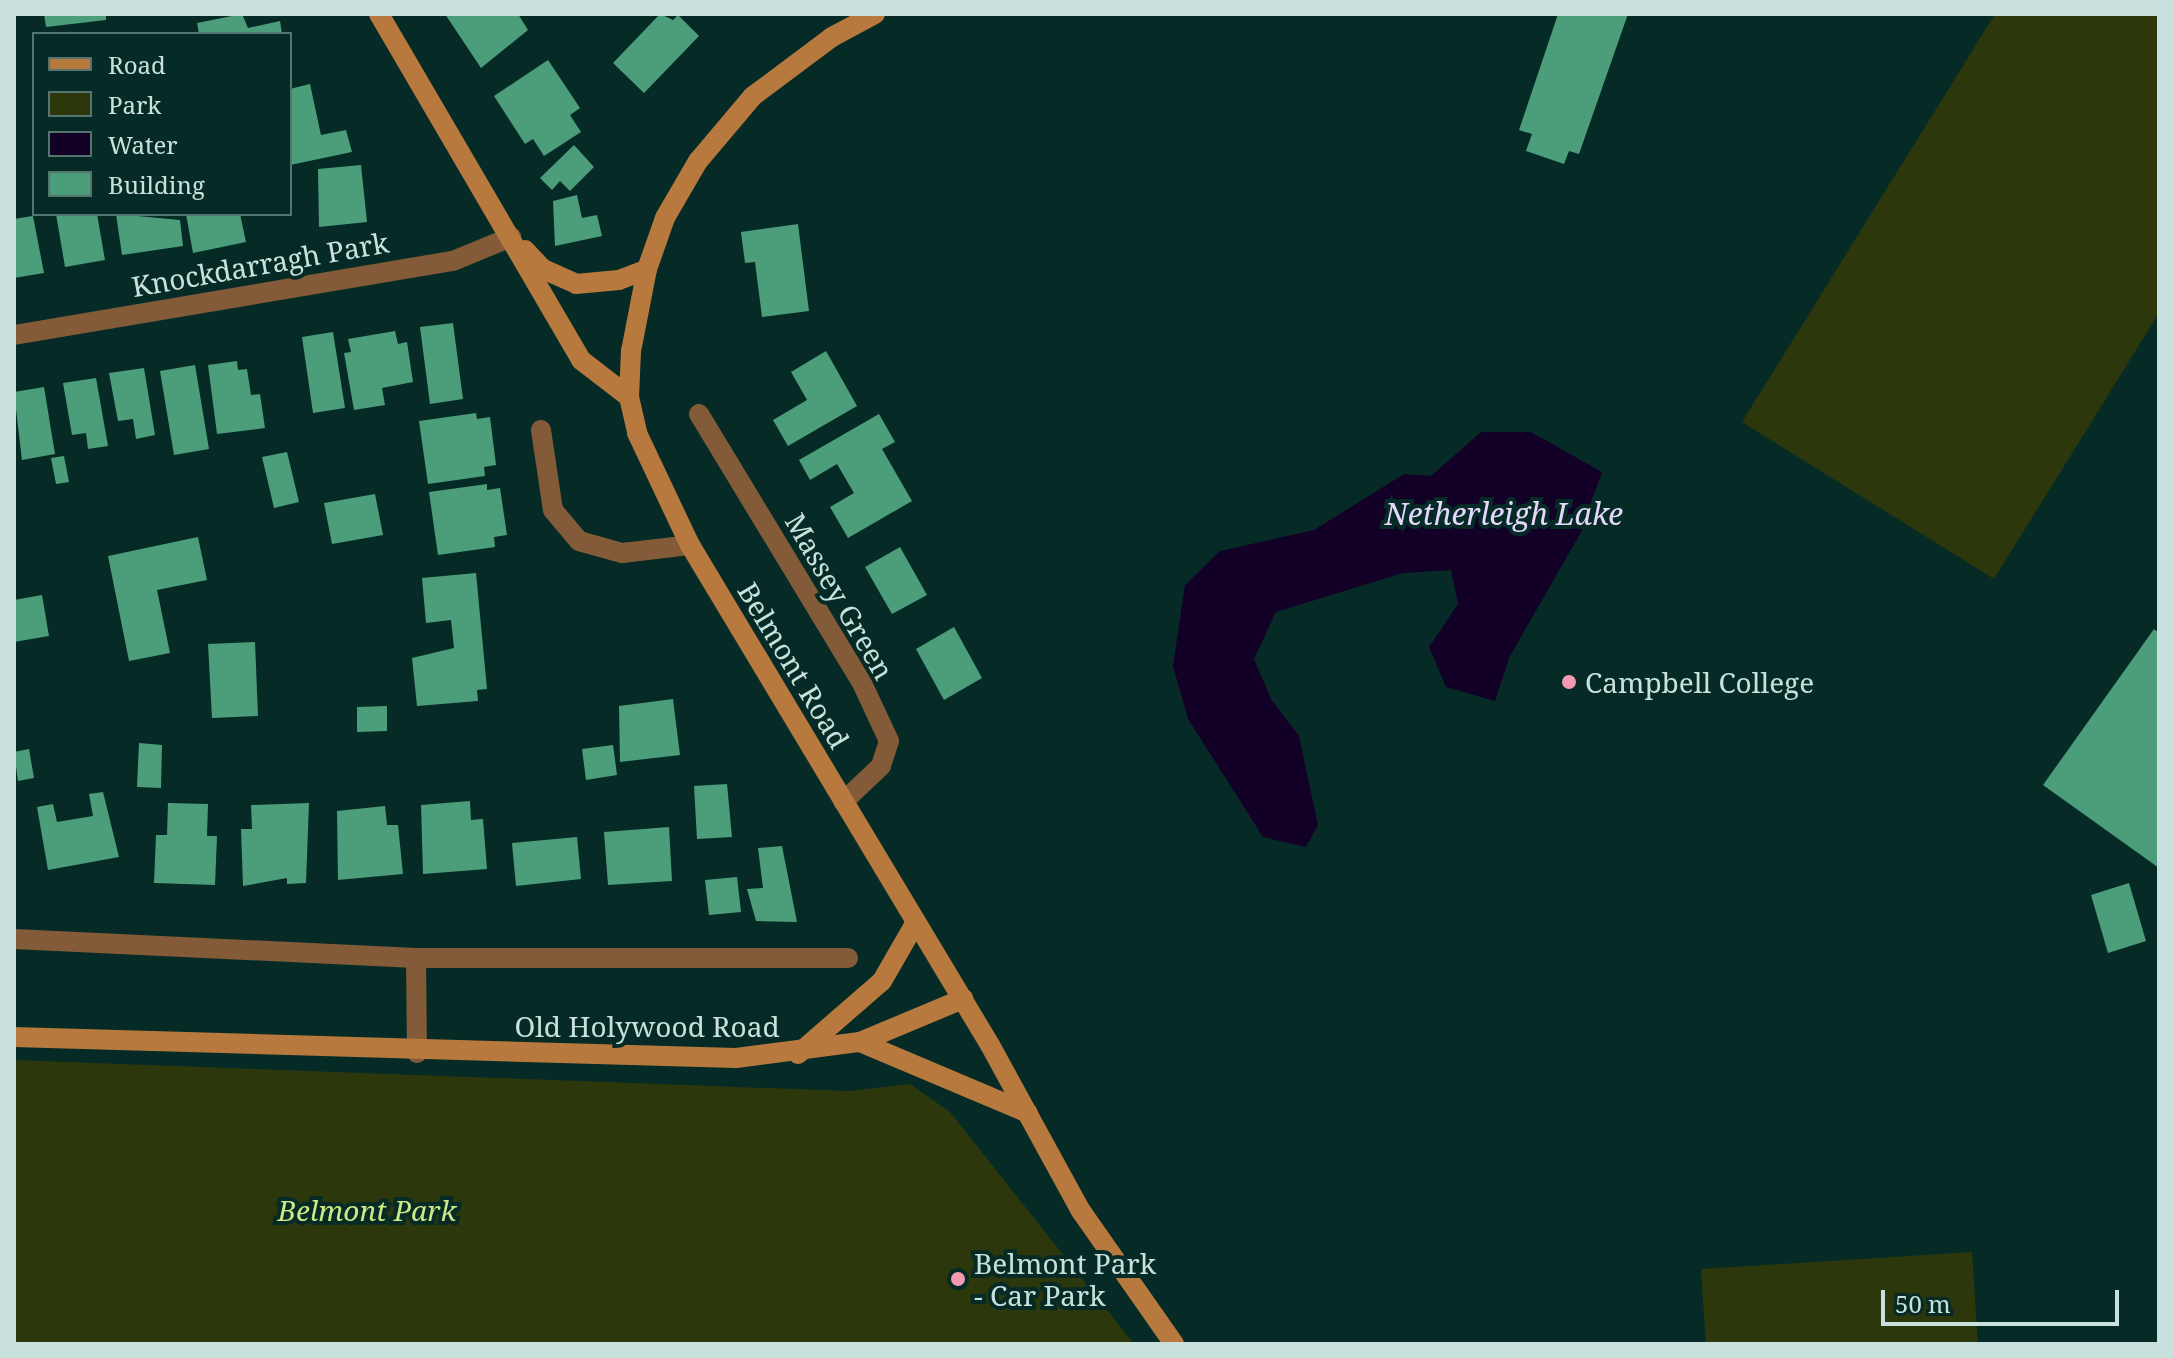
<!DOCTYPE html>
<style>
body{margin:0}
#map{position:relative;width:2173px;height:1358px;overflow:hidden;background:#062b26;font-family:"Noto Serif",serif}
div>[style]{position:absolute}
.green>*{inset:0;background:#2c370c}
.water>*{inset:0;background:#130027}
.building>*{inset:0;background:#4b9e79}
.street>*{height:20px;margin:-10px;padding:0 10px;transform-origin:10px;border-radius:10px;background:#835b38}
.secondary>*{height:20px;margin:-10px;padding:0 10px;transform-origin:10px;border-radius:10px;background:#b8793e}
.dots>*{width:22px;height:22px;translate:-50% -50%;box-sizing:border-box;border:4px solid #062b26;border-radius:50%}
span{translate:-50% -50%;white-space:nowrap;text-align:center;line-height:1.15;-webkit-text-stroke:8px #062b26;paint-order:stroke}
.street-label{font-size:28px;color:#c9e1dc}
.poi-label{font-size:28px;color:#c9e1dc}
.left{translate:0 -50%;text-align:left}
.park-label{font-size:28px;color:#cce985;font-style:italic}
.water-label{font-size:30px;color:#e6d8fd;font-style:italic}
.frame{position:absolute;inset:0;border:16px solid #c9e1dc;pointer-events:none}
.legend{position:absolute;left:32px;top:32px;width:260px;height:184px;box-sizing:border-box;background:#062b26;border:2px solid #54746f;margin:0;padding:10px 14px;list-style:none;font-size:24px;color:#c9e1dc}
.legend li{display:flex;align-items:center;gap:16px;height:40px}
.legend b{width:40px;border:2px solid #54746f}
.scale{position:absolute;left:1881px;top:1290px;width:238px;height:36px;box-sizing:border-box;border:4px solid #c9e1dc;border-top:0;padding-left:10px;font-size:24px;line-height:28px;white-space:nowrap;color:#c9e1dc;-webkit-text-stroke:6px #062b26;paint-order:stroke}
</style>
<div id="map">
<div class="green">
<i style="clip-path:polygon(1995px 14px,2159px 14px,2159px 313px,1994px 579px,1742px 422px)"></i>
<i style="clip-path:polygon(14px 1060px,848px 1091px,910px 1084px,950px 1112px,1134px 1344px,14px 1344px)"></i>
<i style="clip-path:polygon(1972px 1252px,1978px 1344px,1706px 1344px,1701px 1269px)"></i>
</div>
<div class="water">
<i style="clip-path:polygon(1481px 432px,1531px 432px,1602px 472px,1580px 534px,1510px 656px,1495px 701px,1446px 687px,1429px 647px,1458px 604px,1451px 570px,1403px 573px,1276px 612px,1254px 659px,1271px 699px,1299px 736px,1318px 825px,1306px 847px,1263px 837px,1188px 719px,1173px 666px,1185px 585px,1220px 551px,1314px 530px,1404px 474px,1431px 476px)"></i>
</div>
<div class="building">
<i style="clip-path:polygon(44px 14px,106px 14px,106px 20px,46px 27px)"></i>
<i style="clip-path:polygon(242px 14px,248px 28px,280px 21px,282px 34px,199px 34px,197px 23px)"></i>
<i style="clip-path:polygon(445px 14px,518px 14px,528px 30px,481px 68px)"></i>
<i style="clip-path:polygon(660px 14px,673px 20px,678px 15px,699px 36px,644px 93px,613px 63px)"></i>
<i style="clip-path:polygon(1558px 14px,1628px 14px,1579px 154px,1569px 151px,1564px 164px,1526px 151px,1532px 134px,1519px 130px)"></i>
<i style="clip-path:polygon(548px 60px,580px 108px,570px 115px,581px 132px,544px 156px,533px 139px,525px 144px,494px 96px)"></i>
<i style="clip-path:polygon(310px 84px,321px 135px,346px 130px,352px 152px,290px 165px,290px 89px)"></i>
<i style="clip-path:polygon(574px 145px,594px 167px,570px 191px,560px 181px,552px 190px,540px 178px)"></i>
<i style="clip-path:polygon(361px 165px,367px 222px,319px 227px,318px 169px)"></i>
<i style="clip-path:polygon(577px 195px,582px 218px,597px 215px,602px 236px,555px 246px,553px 201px)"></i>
<i style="clip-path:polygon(56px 214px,97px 214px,105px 260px,65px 267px)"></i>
<i style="clip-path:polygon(116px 214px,180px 220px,183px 246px,122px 255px)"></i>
<i style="clip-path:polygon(186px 214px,240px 214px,246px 242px,193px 253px)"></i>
<i style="clip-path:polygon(33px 216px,44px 273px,14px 278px,14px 219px)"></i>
<i style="clip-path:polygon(798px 224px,809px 311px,762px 317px,755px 262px,745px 263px,741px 232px)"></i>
<i style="clip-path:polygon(453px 323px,463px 399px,430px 404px,420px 327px)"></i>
<i style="clip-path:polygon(395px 331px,398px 344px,407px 342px,413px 382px,382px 388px,385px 405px,354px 410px,344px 353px,351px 352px,348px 339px)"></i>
<i style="clip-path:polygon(333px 332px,345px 408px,313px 413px,302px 337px)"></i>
<i style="clip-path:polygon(826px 351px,857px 406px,788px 446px,773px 420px,807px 400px,791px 372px)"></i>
<i style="clip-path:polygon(237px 361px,238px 370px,247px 369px,251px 395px,260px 394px,265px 428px,217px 434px,208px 365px)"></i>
<i style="clip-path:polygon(195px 365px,209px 449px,174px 455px,160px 371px)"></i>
<i style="clip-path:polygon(144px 368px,155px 435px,136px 439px,133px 419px,118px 421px,109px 373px)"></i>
<i style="clip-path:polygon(96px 378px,108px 446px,88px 449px,86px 433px,72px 435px,63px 383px)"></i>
<i style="clip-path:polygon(44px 387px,55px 454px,22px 460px,14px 392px)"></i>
<i style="clip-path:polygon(476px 413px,477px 419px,490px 417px,496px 465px,484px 467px,485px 476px,428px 484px,419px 421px)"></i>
<i style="clip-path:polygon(879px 414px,895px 442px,882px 449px,912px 501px,848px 538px,830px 507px,854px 493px,837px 464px,810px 480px,799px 460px)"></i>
<i style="clip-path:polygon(287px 452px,299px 502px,274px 508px,262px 457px)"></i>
<i style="clip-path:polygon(64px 456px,69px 482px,56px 484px,51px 458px)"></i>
<i style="clip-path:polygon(487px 484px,487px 490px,500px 488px,507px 535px,494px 537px,495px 547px,438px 555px,429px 492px)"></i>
<i style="clip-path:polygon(375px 494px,383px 535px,332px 544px,324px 503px)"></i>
<i style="clip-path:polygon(198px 537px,207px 580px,157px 590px,170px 653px,129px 661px,108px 556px)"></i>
<i style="clip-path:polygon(900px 547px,927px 595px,892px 614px,865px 567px)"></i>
<i style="clip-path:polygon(476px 573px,487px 689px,477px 690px,478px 701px,417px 706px,412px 658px,454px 648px,451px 620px,426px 623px,422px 578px)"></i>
<i style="clip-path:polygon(42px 595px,49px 636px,14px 642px,14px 600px)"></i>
<i style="clip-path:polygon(954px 627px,982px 678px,944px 700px,916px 649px)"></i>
<i style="clip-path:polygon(2154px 629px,2159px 633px,2159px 868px,2043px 785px)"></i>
<i style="clip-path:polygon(255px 642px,258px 716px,212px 718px,208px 644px)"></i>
<i style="clip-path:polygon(673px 699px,680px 755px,620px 762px,619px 706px)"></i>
<i style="clip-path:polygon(387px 706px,387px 731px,357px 732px,357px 707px)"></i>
<i style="clip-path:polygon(139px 743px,162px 745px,161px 788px,137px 787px)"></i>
<i style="clip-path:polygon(613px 745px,617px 775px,586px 780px,582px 749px)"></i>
<i style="clip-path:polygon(29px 749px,34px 778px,18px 781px,14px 752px)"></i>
<i style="clip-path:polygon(727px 784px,732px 837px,697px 839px,694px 786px)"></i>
<i style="clip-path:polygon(103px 792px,119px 857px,48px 870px,37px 807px,53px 804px,57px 822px,93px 816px,89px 794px)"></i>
<i style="clip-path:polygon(470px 801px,471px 820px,483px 819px,487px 869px,423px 874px,421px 805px)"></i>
<i style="clip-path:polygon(168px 803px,208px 804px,207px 836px,217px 836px,215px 885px,154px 883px,156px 835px,167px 835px)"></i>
<i style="clip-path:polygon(309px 803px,306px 883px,287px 884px,287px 878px,243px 886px,241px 829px,252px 829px,251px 805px)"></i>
<i style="clip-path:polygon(385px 806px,387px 825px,398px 825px,403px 874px,338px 880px,337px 811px)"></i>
<i style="clip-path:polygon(669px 827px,672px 881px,608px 885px,604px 832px)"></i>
<i style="clip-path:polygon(577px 837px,581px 879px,516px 886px,512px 843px)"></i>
<i style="clip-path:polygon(782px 846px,797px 922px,756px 921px,747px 889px,763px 888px,758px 848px)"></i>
<i style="clip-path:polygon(737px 877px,741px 912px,709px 915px,705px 880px)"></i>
<i style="clip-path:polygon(2129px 883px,2146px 941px,2108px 953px,2091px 895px)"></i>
</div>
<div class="street">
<i style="left:14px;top:335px;width:445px;rotate:-9.6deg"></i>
<i style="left:453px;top:261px;width:63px;rotate:-22.5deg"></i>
<i style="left:699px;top:414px;width:312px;rotate:58.8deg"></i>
<i style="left:861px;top:681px;width:66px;rotate:65deg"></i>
<i style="left:889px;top:741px;width:26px;rotate:108deg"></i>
<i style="left:881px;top:766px;width:52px;rotate:136.5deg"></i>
<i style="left:541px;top:430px;width:81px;rotate:81.5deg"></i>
<i style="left:553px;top:510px;width:40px;rotate:50deg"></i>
<i style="left:579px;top:541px;width:45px;rotate:15.6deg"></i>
<i style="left:622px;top:553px;width:68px;rotate:-6.7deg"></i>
<i style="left:14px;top:939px;width:402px;rotate:2.7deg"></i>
<i style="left:416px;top:958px;width:432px"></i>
<i style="left:416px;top:958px;width:95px;rotate:89.4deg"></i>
</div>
<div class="secondary">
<i style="left:379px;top:14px;width:401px;rotate:59.7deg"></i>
<i style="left:581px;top:360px;width:61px;rotate:37.6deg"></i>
<i style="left:875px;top:14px;width:49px;rotate:151.9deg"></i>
<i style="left:832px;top:37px;width:99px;rotate:143.2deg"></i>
<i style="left:753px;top:96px;width:85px;rotate:130.2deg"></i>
<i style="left:698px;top:161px;width:66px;rotate:120.1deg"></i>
<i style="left:665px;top:218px;width:54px;rotate:109.4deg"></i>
<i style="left:647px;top:269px;width:84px;rotate:101deg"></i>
<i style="left:631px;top:351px;width:46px;rotate:92.5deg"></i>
<i style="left:629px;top:397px;width:37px;rotate:77deg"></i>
<i style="left:637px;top:433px;width:124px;rotate:64.7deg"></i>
<i style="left:690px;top:545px;width:583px;rotate:59.04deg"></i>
<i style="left:990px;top:1045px;width:189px;rotate:61.3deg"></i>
<i style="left:1081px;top:1211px;width:162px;rotate:55deg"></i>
<i style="left:525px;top:250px;width:26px;rotate:47deg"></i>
<i style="left:543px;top:269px;width:36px;rotate:24deg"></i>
<i style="left:576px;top:284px;width:43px;rotate:-5.3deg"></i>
<i style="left:619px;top:280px;width:30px;rotate:-21deg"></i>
<i style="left:14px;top:1037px;width:722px;rotate:1.67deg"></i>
<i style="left:736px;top:1058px;width:125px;rotate:-7.4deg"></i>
<i style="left:860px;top:1042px;width:112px;rotate:-22.7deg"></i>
<i style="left:860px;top:1042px;width:182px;rotate:22.9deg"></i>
<i style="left:798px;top:1054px;width:111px;rotate:-41deg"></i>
<i style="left:882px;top:981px;width:68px;rotate:-60deg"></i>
</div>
<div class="dots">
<i style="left:1569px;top:682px;background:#f19ab2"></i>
<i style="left:958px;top:1279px;background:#f19ab2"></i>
</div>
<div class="street-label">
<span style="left:260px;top:264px;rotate:-10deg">Knockdarragh Park</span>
<span style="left:840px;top:596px;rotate:60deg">Massey Green</span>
<span style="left:794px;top:665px;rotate:59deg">Belmont Road</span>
<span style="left:647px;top:1026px">Old Holywood Road</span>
</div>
<div class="poi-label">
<span class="left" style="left:1585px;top:682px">Campbell College</span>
<span class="left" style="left:974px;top:1279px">Belmont Park<br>- Car Park</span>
</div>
<div class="park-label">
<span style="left:367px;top:1210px">Belmont Park</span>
</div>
<div class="water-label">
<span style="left:1504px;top:514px">Netherleigh Lake</span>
</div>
<div class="frame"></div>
<ul class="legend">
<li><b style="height:10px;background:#b8793e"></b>Road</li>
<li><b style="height:22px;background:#2c370c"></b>Park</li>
<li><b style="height:22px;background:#130027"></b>Water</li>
<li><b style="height:22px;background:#4b9e79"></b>Building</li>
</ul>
<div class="scale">50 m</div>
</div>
